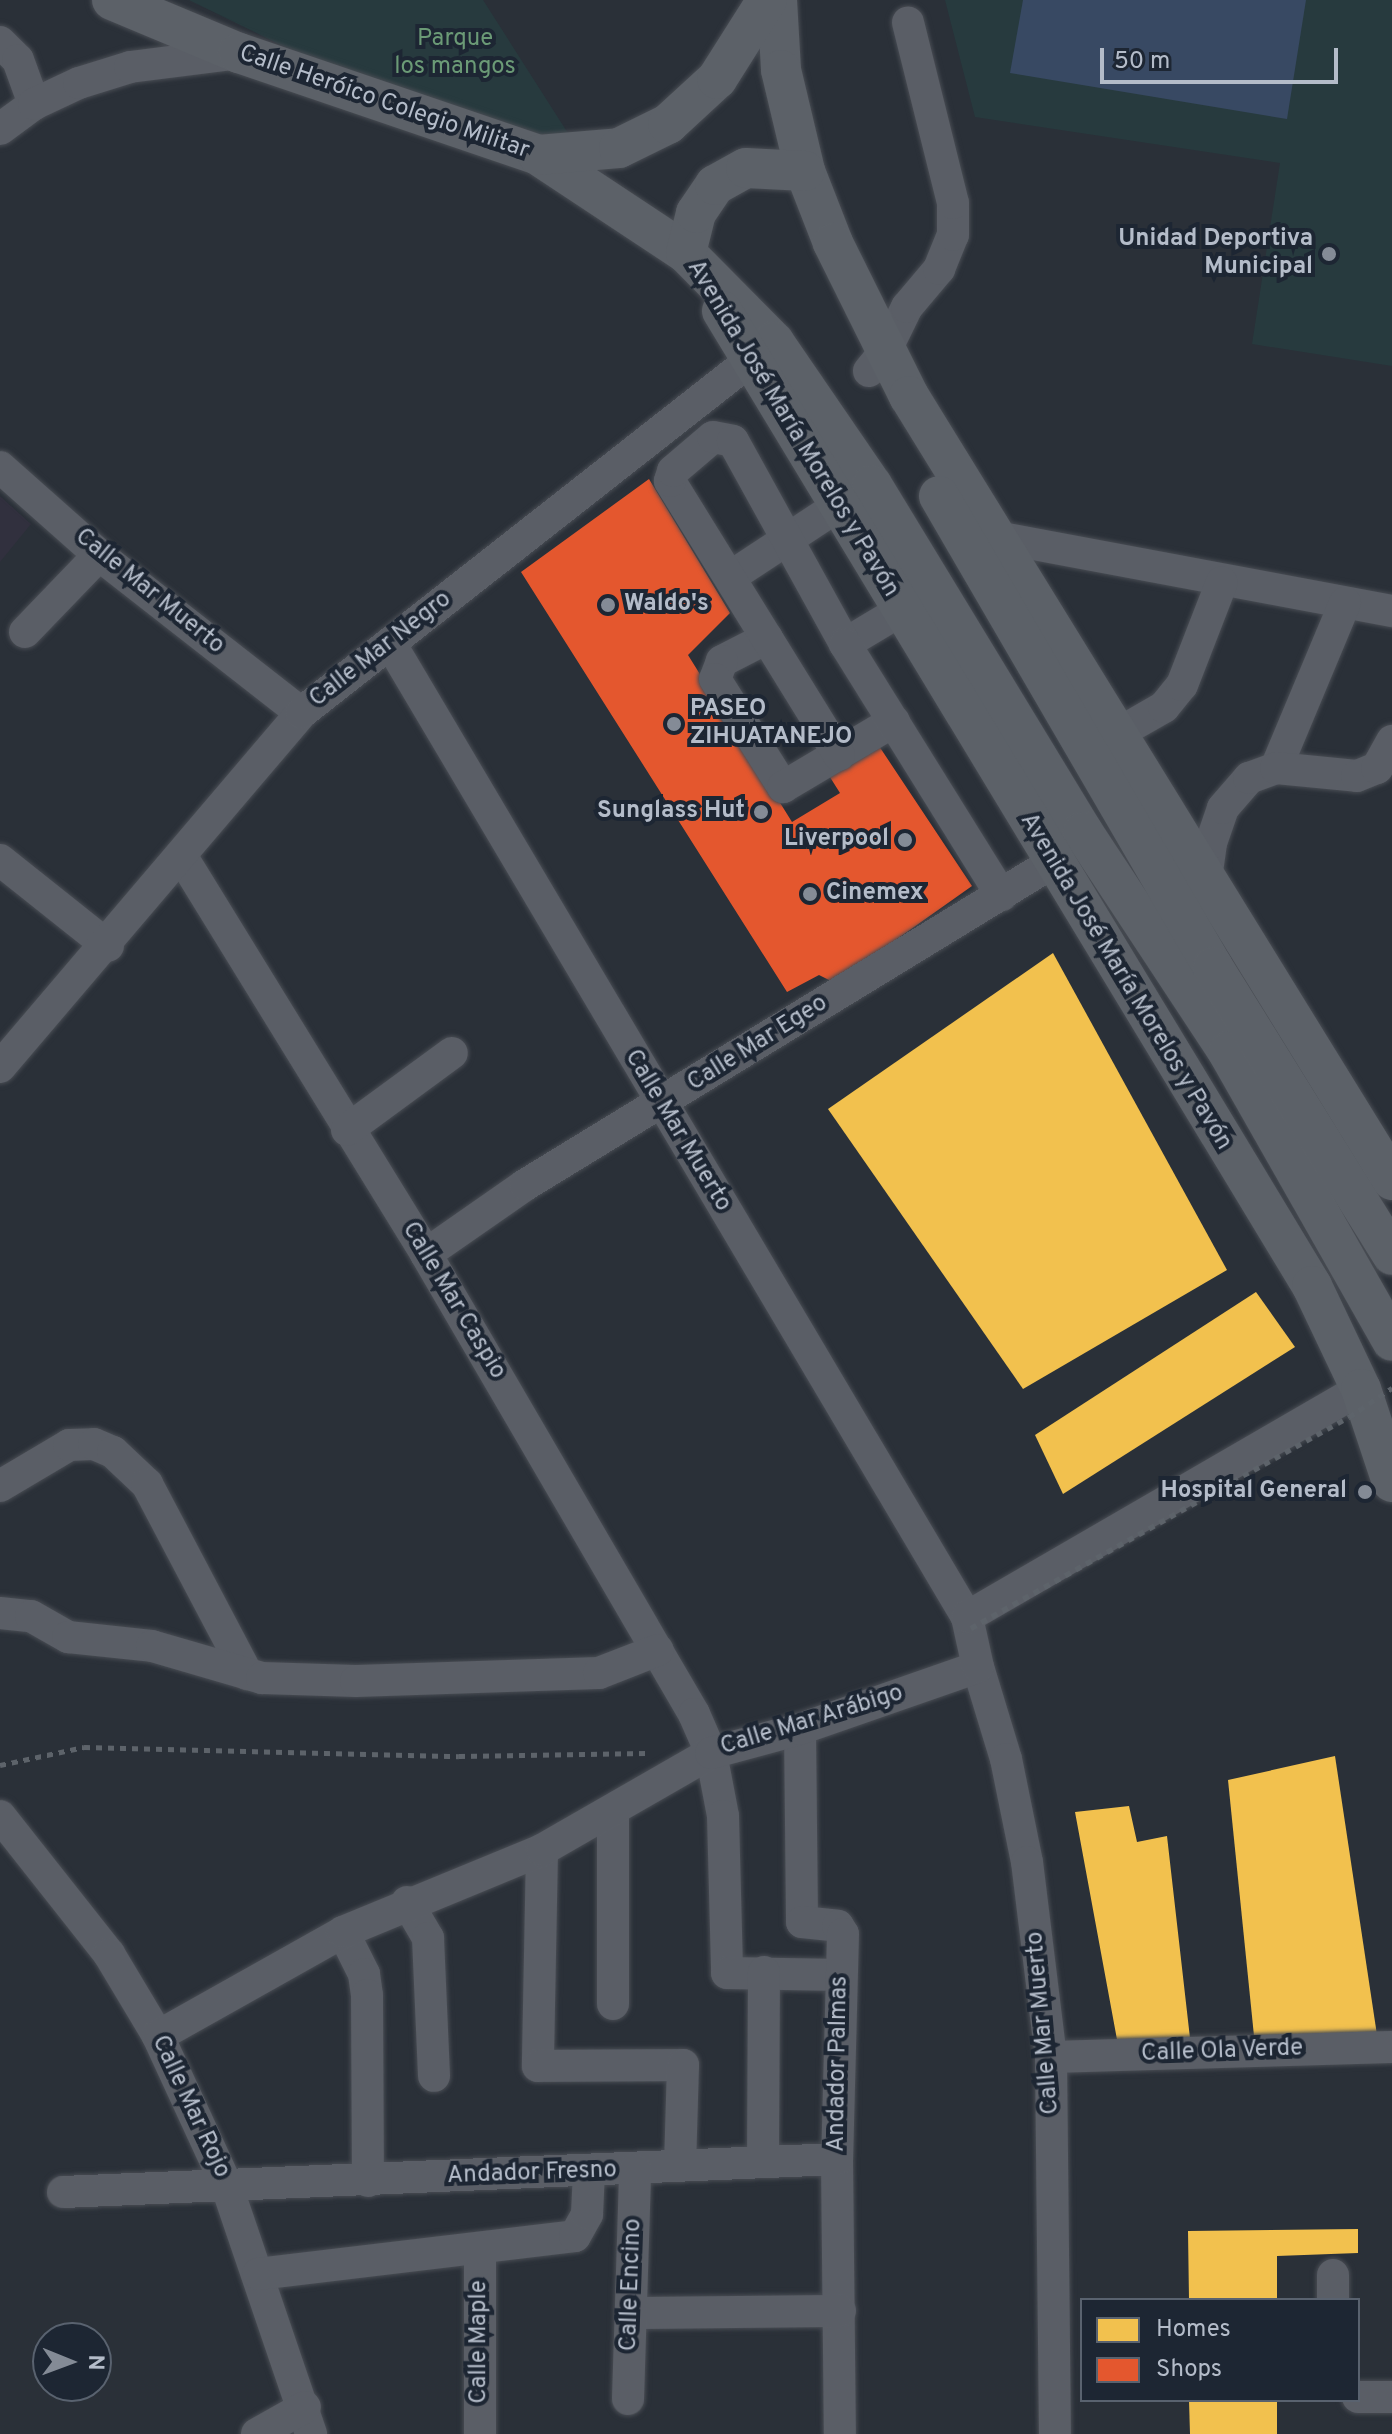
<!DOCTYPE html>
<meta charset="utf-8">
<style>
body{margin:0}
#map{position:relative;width:1392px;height:2434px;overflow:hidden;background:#2a3038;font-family:Overpass,sans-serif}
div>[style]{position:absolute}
.medical>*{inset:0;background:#31303e}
.green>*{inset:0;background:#273a3e}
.water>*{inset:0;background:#384963}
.homes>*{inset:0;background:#f2c14e}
.shops>*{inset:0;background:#e4572e}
.path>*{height:5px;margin-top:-2.5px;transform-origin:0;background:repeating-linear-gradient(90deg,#5d636a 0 6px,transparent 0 12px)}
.roads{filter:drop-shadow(0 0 2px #484c53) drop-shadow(0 0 2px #484c53)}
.minor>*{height:32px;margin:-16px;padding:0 16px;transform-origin:16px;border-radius:16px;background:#5a5e66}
.major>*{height:40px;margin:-20px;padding:0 20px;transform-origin:20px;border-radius:20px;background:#5c6168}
.path-bridge>*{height:5px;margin-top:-2.5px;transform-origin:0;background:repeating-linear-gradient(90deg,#5d636a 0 6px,transparent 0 12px)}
.dots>*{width:22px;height:22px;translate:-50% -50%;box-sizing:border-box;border:4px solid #1d2633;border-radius:50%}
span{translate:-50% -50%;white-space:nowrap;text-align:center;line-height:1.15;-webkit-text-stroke:8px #1d2633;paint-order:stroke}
.park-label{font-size:24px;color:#6b9a76}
.street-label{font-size:24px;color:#b4bcc9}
.poi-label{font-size:24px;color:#b4bcc9;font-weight:700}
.right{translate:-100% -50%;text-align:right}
.left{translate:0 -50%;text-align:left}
.legend{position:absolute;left:1080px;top:2298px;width:280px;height:104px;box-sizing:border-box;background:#1d2633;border:2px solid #59626f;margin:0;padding:10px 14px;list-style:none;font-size:24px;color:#b4bcc9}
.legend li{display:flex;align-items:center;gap:16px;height:40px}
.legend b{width:40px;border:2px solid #59626f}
.north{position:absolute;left:32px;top:2322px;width:80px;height:80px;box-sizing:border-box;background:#1d2633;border:2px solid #59626f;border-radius:50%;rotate:91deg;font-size:22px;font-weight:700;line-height:32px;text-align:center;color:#b4bcc9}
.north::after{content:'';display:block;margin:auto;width:28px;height:36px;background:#848b96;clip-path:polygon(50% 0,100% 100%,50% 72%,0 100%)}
.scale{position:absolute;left:1100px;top:48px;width:238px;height:36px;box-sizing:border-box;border:4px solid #b4bcc9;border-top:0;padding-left:10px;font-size:24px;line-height:28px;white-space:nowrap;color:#b4bcc9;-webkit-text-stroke:6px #1d2633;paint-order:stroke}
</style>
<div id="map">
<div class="medical">
<i style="clip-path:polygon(0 496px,31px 524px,0 562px)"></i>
</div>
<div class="green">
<i style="clip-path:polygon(189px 0,483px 0,571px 138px,509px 130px,428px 103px,285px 47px)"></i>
<i style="clip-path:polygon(945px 0,1392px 0,1392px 366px,1252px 344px,1280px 163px,975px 117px)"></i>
</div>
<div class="water">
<i style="clip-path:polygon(1023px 0,1306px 0,1287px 119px,1010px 73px)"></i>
</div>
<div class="homes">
<i style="clip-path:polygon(1053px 953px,1227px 1270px,1023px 1389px,828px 1109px)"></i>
<i style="clip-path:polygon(1256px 1292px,1295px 1347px,1063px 1494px,1035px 1435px)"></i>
<i style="clip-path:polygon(1335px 1756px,1377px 2035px,1254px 2036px,1228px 1780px)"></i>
<i style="clip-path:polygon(1129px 1806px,1137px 1842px,1167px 1836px,1190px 2038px,1118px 2045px,1075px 1812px)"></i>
<i style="clip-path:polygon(1358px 2229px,1358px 2253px,1277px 2256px,1277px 2300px,1189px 2300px,1188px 2231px)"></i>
<i style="clip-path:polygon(1189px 2400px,1277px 2400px,1277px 2434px,1190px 2434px)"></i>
</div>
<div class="shops">
<i style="clip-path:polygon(649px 479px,730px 613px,688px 655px,792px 822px,840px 793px,828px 774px,879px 746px,972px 886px,835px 983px,819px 975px,787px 992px,521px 572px)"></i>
</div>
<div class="path">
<i style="left:0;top:1765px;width:86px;rotate:-12.1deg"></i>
<i style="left:84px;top:1747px;width:375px;rotate:1.4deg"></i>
<i style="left:459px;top:1756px;width:187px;rotate:-0.9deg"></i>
</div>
<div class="roads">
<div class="minor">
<i style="left:0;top:42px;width:25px;rotate:45deg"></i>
<i style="left:18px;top:60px;width:47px;rotate:70deg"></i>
<i style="left:0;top:129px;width:42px;rotate:-36.3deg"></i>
<i style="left:34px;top:104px;width:50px;rotate:-25deg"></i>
<i style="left:79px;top:83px;width:53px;rotate:-17.4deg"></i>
<i style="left:130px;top:67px;width:110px;rotate:-7.3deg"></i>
<i style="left:869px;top:371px;width:27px;rotate:-51deg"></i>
<i style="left:886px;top:350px;width:48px;rotate:-64deg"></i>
<i style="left:907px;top:307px;width:50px;rotate:-49.9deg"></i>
<i style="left:939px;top:269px;width:37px;rotate:-68deg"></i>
<i style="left:953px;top:235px;width:32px;rotate:-90deg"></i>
<i style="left:953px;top:203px;width:186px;rotate:-104deg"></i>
<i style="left:0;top:467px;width:132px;rotate:41.6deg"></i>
<i style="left:99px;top:555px;width:256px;rotate:38deg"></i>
<i style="left:996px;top:537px;width:403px;rotate:10.6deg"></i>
<i style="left:730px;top:577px;width:153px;rotate:-33.3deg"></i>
<i style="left:25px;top:632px;width:107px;rotate:-46.1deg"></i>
<i style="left:767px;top:638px;width:51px;rotate:152.9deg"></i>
<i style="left:722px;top:661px;width:19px;rotate:111deg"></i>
<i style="left:715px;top:679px;width:128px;rotate:57.8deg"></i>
<i style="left:783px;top:787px;width:129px;rotate:-30.7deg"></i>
<i style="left:390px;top:643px;width:1132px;rotate:59.36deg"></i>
<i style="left:845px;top:644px;width:64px;rotate:-31deg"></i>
<i style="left:1117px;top:734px;width:54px;rotate:-29.9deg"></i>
<i style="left:1164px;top:707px;width:28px;rotate:-51deg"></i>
<i style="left:1182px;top:685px;width:110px;rotate:-68.8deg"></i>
<i style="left:839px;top:755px;width:322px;rotate:-121.7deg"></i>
<i style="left:670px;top:481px;width:10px;rotate:-73deg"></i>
<i style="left:673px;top:471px;width:52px;rotate:-40.4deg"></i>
<i style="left:713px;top:437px;width:20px;rotate:11deg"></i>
<i style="left:733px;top:441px;width:232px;rotate:61.1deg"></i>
<i style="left:845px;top:644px;width:296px;rotate:58.1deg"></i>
<i style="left:1276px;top:768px;width:179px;rotate:-67.3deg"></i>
<i style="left:182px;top:857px;width:466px;rotate:58.4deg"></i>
<i style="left:426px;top:1254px;width:532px;rotate:59.77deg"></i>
<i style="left:694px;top:1714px;width:43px;rotate:66.4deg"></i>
<i style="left:711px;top:1753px;width:64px;rotate:79.2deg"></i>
<i style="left:723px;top:1816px;width:157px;rotate:88.5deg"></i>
<i style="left:727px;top:1973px;width:114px;rotate:1deg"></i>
<i style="left:0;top:860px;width:138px;rotate:38.5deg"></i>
<i style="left:1206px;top:879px;width:36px;rotate:-82deg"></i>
<i style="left:1211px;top:843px;width:37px;rotate:-71deg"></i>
<i style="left:1223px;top:808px;width:40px;rotate:-49deg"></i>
<i style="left:1249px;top:778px;width:29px;rotate:-20deg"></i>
<i style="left:1276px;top:768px;width:81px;rotate:5.6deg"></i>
<i style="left:1357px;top:776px;width:22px;rotate:-22deg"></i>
<i style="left:1377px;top:768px;width:31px;rotate:-61deg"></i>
<i style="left:0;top:1067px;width:465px;rotate:-49.6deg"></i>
<i style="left:301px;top:713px;width:596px;rotate:-38.12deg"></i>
<i style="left:347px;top:1130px;width:130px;rotate:-36.3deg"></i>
<i style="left:426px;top:1254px;width:121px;rotate:-34.9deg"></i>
<i style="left:525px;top:1185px;width:618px;rotate:-31.43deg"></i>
<i style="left:0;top:1486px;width:80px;rotate:-30.7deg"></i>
<i style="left:69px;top:1445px;width:25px;rotate:-2deg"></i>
<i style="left:94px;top:1444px;width:21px;rotate:23deg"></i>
<i style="left:113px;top:1452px;width:47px;rotate:43.3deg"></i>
<i style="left:147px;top:1484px;width:215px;rotate:62.2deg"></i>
<i style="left:0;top:1613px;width:31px;rotate:6deg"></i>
<i style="left:31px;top:1616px;width:43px;rotate:29.6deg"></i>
<i style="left:68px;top:1637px;width:84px;rotate:6.1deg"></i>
<i style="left:152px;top:1646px;width:115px;rotate:16.2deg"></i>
<i style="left:262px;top:1678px;width:94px;rotate:1.8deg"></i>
<i style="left:356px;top:1681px;width:243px;rotate:-1.9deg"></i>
<i style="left:599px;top:1673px;width:63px;rotate:-21.3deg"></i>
<i style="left:978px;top:1667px;width:96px;rotate:73.1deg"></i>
<i style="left:1006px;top:1759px;width:105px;rotate:78.5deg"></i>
<i style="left:1027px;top:1862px;width:196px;rotate:83deg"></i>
<i style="left:1051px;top:2057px;width:377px;rotate:89.4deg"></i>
<i style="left:800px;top:1729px;width:193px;rotate:89.4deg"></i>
<i style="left:802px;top:1922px;width:36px;rotate:6deg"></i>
<i style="left:838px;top:1926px;width:9px;rotate:58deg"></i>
<i style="left:843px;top:1934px;width:225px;rotate:91.5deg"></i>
<i style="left:837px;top:2159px;width:275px;rotate:89.4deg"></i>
<i style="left:613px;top:1812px;width:192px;rotate:90deg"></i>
<i style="left:0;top:1816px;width:176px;rotate:51.7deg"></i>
<i style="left:109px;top:1954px;width:96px;rotate:59.1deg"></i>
<i style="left:158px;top:2036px;width:163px;rotate:65.3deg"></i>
<i style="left:226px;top:2184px;width:264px;rotate:71.2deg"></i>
<i style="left:542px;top:1850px;width:216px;rotate:91.1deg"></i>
<i style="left:538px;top:2066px;width:145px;rotate:-0.4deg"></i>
<i style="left:683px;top:2065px;width:100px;rotate:91.7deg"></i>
<i style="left:407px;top:1902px;width:42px;rotate:59.7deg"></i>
<i style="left:428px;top:1938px;width:138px;rotate:87.5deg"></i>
<i style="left:343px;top:1932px;width:47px;rotate:63.4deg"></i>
<i style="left:364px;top:1974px;width:21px;rotate:82deg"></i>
<i style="left:367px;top:1995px;width:186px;rotate:89.7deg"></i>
<i style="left:158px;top:2036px;width:212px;rotate:-29.3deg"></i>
<i style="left:343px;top:1932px;width:215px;rotate:-22.4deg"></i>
<i style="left:542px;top:1850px;width:195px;rotate:-29.9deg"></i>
<i style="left:711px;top:1753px;width:92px;rotate:-15.1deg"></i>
<i style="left:800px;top:1729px;width:188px;rotate:-19.2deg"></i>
<i style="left:978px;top:1667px;width:51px;rotate:-102.4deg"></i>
<i style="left:967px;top:1617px;width:455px;rotate:-30.1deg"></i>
<i style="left:1051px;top:2057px;width:341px;rotate:-1.7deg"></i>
<i style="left:763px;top:2160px;width:188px;rotate:-89.7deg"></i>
<i style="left:63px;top:2192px;width:775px;rotate:-2.44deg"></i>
<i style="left:258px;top:2274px;width:319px;rotate:-6.8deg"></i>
<i style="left:575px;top:2236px;width:25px;rotate:-61deg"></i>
<i style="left:587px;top:2214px;width:43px;rotate:-87.3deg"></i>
<i style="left:1333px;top:2300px;width:25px;rotate:-90deg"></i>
<i style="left:632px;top:2313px;width:208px;rotate:-0.6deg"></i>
<i style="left:1358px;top:2397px;width:34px"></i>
<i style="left:628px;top:2399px;width:229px;rotate:-88.2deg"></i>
<i style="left:257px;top:2434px;width:55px;rotate:-29.4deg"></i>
<i style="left:480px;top:2434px;width:183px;rotate:-90deg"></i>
</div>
<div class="major">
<i style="left:112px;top:0;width:138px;rotate:22.7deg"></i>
<i style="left:239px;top:53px;width:316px;rotate:18.8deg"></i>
<i style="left:538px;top:155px;width:178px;rotate:33.5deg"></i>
<i style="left:686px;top:253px;width:125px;rotate:45.3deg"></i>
<i style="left:774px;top:342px;width:173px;rotate:55.6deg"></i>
<i style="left:872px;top:485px;width:406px;rotate:58.7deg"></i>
<i style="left:1083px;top:832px;width:263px;rotate:56.6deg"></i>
<i style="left:1228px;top:1052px;width:332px;rotate:60.4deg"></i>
<i style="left:777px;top:0;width:70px;rotate:86.7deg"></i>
<i style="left:781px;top:70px;width:104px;rotate:76.6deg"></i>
<i style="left:805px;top:171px;width:77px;rotate:68.7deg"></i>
<i style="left:833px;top:243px;width:171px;rotate:63.6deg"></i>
<i style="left:909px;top:396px;width:921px;rotate:58.36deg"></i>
<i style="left:538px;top:155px;width:81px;rotate:-4.9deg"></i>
<i style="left:619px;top:148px;width:55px;rotate:-26.1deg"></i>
<i style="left:668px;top:124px;width:67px;rotate:-42.6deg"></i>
<i style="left:717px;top:79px;width:93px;rotate:-57.7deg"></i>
<i style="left:686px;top:253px;width:41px;rotate:-76deg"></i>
<i style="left:696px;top:213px;width:34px;rotate:-56deg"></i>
<i style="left:715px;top:185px;width:35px;rotate:-29deg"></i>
<i style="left:746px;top:168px;width:59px;rotate:2.9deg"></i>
<i style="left:722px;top:311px;width:1140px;rotate:58.82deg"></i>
<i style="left:1312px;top:1286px;width:114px;rotate:64.6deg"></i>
<i style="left:1361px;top:1389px;width:98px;rotate:71.6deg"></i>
<i style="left:939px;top:496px;width:545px;rotate:59.81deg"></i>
<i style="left:1213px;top:967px;width:339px;rotate:58.1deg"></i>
</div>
</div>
<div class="path-bridge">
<i style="left:971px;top:1628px;width:433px;rotate:-29.2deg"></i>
<i style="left:1349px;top:1417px;width:52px;rotate:-34deg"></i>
</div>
<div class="dots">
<i style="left:1329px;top:254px;background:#848b96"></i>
<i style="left:608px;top:605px;background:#848b96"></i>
<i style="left:674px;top:724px;background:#848b96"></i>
<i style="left:761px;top:812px;background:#848b96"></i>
<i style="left:905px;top:840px;background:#848b96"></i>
<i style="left:810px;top:894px;background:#848b96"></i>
<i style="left:1365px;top:1492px;background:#848b96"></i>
</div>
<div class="park-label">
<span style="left:455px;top:54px">Parque<br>los mangos</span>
</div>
<div class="street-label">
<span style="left:384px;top:103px;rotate:19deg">Calle Heróico Colegio Militar</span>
<span style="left:792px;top:429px;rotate:59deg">Avenida José María Morelos y Pavón</span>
<span style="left:149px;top:592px;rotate:39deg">Calle Mar Muerto</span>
<span style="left:381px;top:650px;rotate:-38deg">Calle Mar Negro</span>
<span style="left:1125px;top:982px;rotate:59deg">Avenida José María Morelos y Pavón</span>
<span style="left:758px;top:1044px;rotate:-32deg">Calle Mar Egeo</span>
<span style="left:677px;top:1131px;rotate:59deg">Calle Mar Muerto</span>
<span style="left:453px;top:1301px;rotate:59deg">Calle Mar Caspio</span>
<span style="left:812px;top:1721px;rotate:-17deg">Calle Mar Arábigo</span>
<span style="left:1044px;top:2023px;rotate:-95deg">Calle Mar Muerto</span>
<span style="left:1222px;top:2052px;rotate:-2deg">Calle Ola Verde</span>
<span style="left:839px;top:2064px;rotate:-89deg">Andador Palmas</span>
<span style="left:190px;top:2107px;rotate:65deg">Calle Mar Rojo</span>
<span style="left:532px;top:2174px;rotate:-2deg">Andador Fresno</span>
<span style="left:632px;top:2285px;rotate:-88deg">Calle Encino</span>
<span style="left:480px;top:2342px;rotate:-90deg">Calle Maple</span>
</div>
<div class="poi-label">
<span class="right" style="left:1313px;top:254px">Unidad Deportiva<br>Municipal</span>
<span class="left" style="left:624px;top:605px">Waldo's</span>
<span class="left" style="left:690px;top:724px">PASEO<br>ZIHUATANEJO</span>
<span class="right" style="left:745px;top:812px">Sunglass Hut</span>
<span class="right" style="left:889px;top:840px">Liverpool</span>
<span class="left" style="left:826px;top:894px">Cinemex</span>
<span class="right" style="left:1347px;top:1492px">Hospital General</span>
</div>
<ul class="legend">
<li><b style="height:22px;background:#f2c14e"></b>Homes</li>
<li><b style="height:22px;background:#e4572e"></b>Shops</li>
</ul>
<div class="north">N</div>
<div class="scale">50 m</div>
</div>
